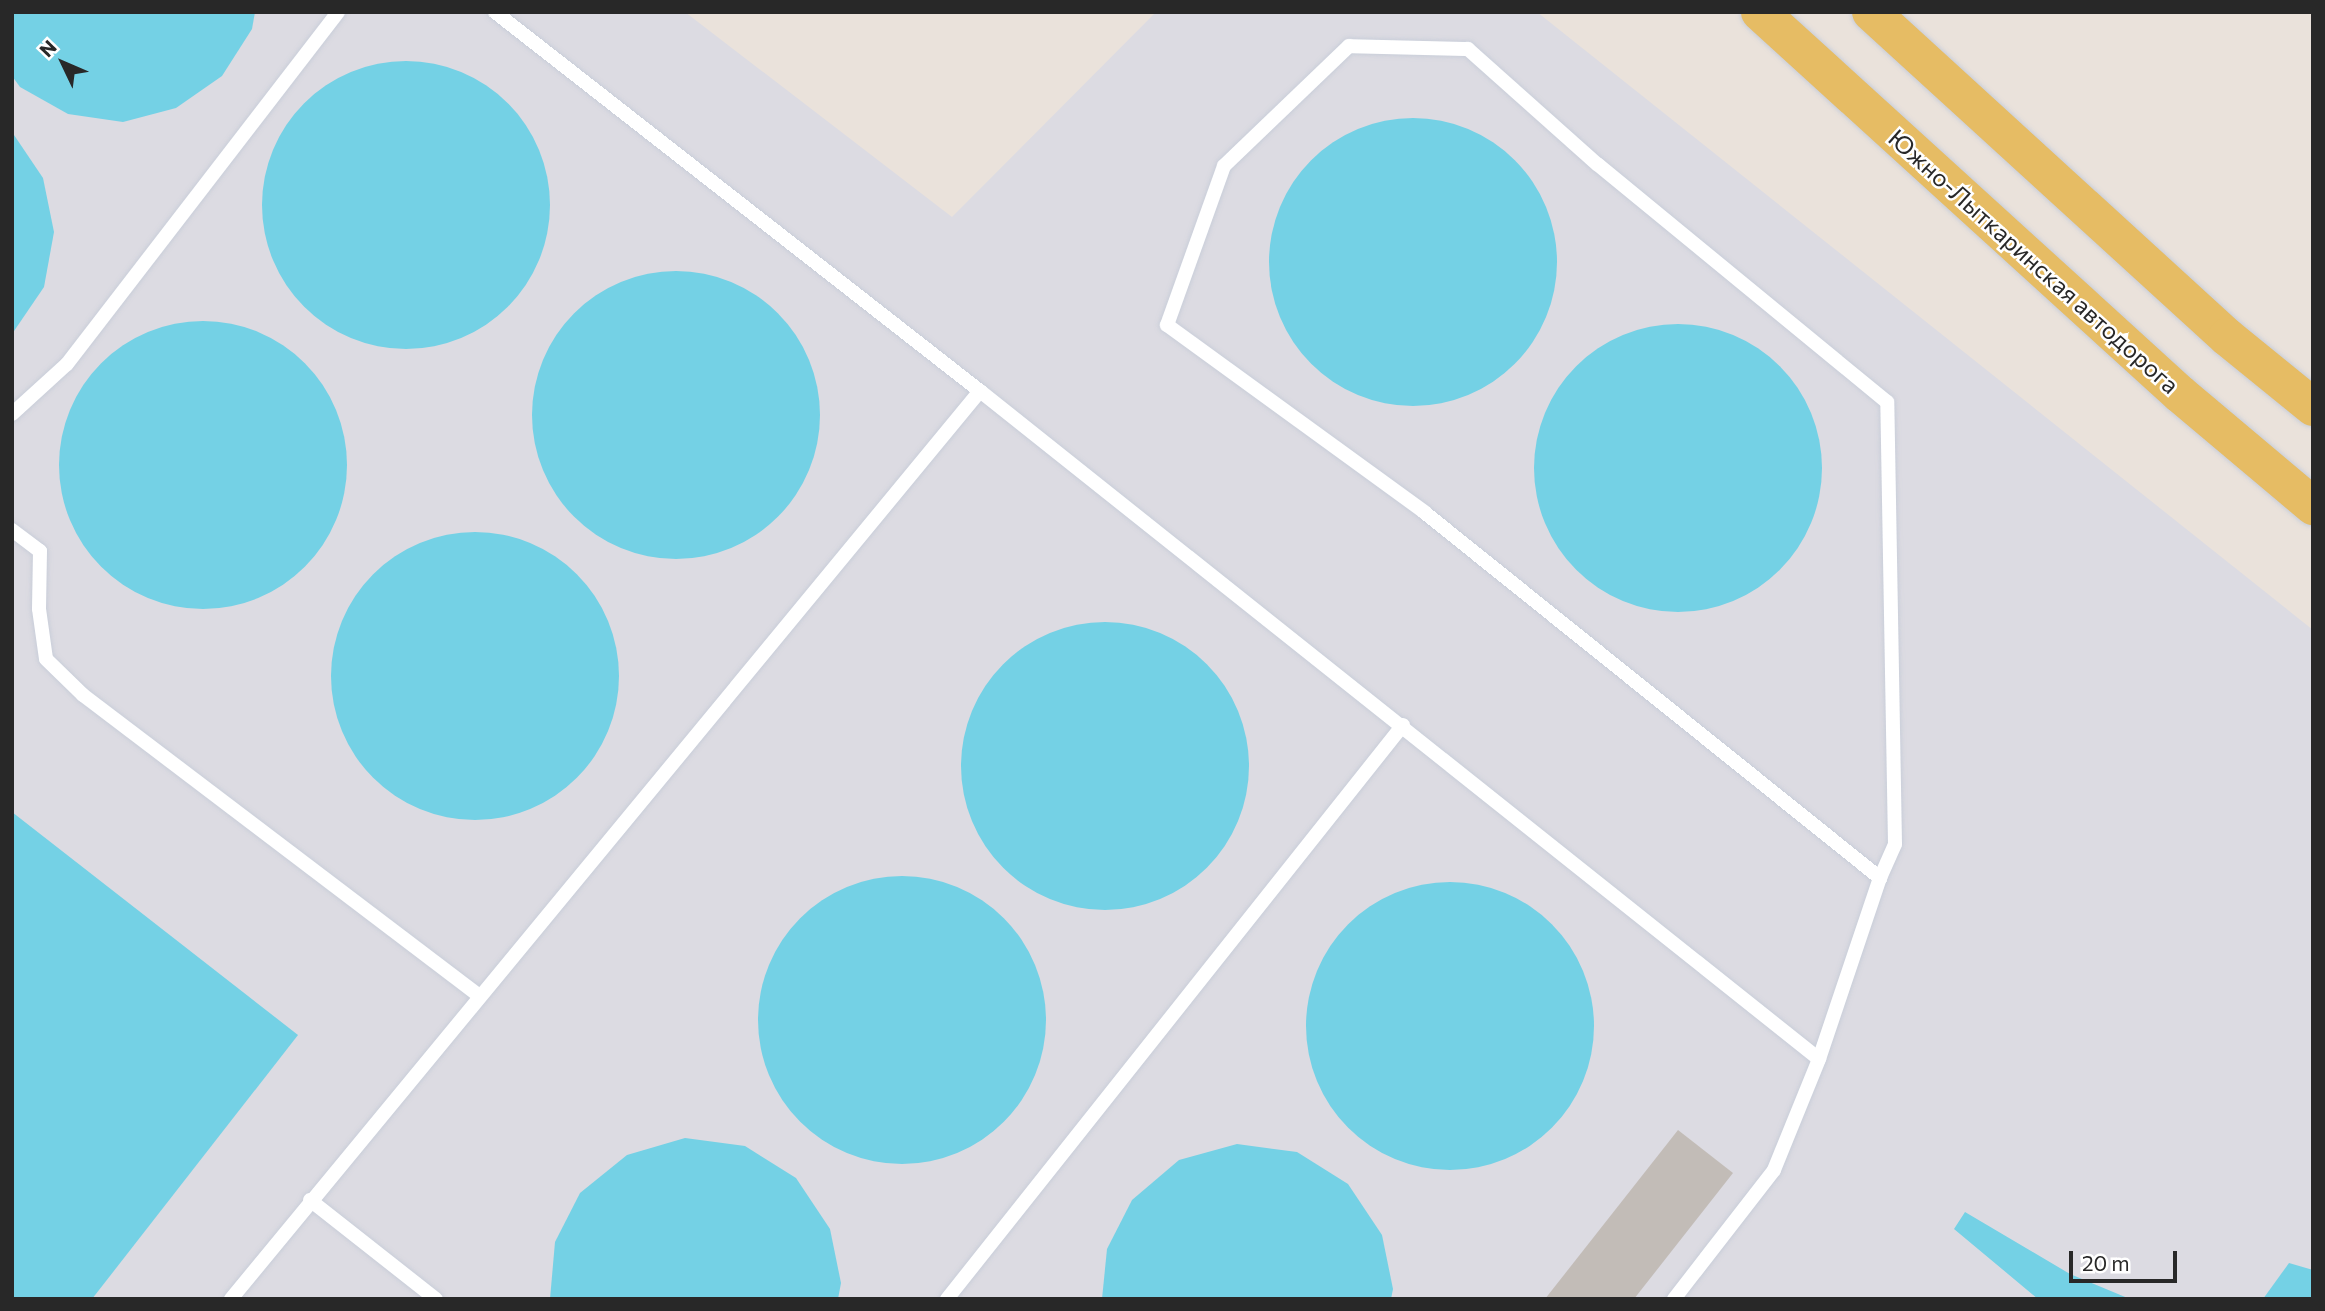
<!DOCTYPE html>
<meta charset="utf-8">
<style>
body{margin:0}
#map{position:relative;width:2325px;height:1311px;overflow:hidden;background:#eae2db;font-family:Commissioner,sans-serif}
div>[style]{position:absolute}
.industrial>*{inset:0;background:#dcdbe2}
.water>*{inset:0;background:#74d1e5}
.round{border-radius:50%}
.building>*{inset:0;background:#c2bcb7}
.roads{filter:drop-shadow(0 0 2px #c9ced9) drop-shadow(0 0 2px #c9ced9)}
.service>*{height:14px;margin:-7px;padding:0 7px;transform-origin:7px;border-radius:7px;background:#fff}
.primary>*{height:38px;margin:-19px;padding:0 19px;transform-origin:19px;border-radius:19px;background:#e6bc64}
span{translate:-50% -50%;white-space:nowrap;text-align:center;line-height:1.15;-webkit-text-stroke:5px #fff;paint-order:stroke}
.street-label{font-size:24px;color:#282828}
.frame{position:absolute;inset:0;border:14px solid #282828;pointer-events:none}
.north{position:absolute;left:28px;top:28px;width:70px;height:70px;-webkit-text-stroke:5px #fff;paint-order:stroke;rotate:314deg;font-size:19px;font-weight:700;line-height:28px;text-align:center;color:#282828}
.north::after{content:'';display:block;margin:auto;width:24px;height:32px;background:#282828;clip-path:polygon(50% 0,100% 100%,50% 72%,0 100%)}
.scale{position:absolute;left:2069px;top:1251px;width:108px;height:32px;box-sizing:border-box;border:4px solid #282828;border-top:0;padding-left:9px;font-size:21px;line-height:24px;white-space:nowrap;color:#282828;-webkit-text-stroke:5px #fff;paint-order:stroke}
</style>
<div id="map">
<div class="industrial">
<i style="clip-path:polygon(12px 12px,685px 12px,952px 217px,1156px 12px,1537px 12px,2313px 630px,2313px 1299px,12px 1299px)"></i>
</div>
<div class="water">
<i style="clip-path:polygon(12px 12px,255px 12px,252px 29px,222px 76px,176px 108px,123px 122px,68px 114px,20px 87px,12px 76px)"></i>
<i class="round" style="left:262px;top:61px;width:288px;height:288px"></i>
<i class="round" style="left:1269px;top:118px;width:288px;height:288px"></i>
<i style="clip-path:polygon(12px 132px,43px 178px,54px 232px,44px 287px,12px 334px)"></i>
<i class="round" style="left:532px;top:271px;width:288px;height:288px"></i>
<i class="round" style="left:59px;top:321px;width:288px;height:288px"></i>
<i class="round" style="left:1534px;top:324px;width:288px;height:288px"></i>
<i class="round" style="left:331px;top:532px;width:288px;height:288px"></i>
<i class="round" style="left:961px;top:622px;width:288px;height:288px"></i>
<i style="clip-path:polygon(12px 812px,298px 1035px,92px 1299px,12px 1299px)"></i>
<i class="round" style="left:758px;top:876px;width:288px;height:288px"></i>
<i class="round" style="left:1306px;top:882px;width:288px;height:288px"></i>
<i style="clip-path:polygon(685px 1138px,745px 1146px,796px 1178px,830px 1229px,841px 1283px,838px 1299px,550px 1299px,555px 1242px,580px 1193px,627px 1155px)"></i>
<i style="clip-path:polygon(1237px 1144px,1297px 1152px,1348px 1184px,1382px 1235px,1393px 1289px,1391px 1299px,1102px 1299px,1107px 1249px,1132px 1200px,1179px 1160px)"></i>
<i style="clip-path:polygon(1965px 1212px,2070px 1274px,2130px 1299px,2038px 1299px,1954px 1229px)"></i>
<i style="clip-path:polygon(2289px 1263px,2313px 1270px,2313px 1299px,2263px 1299px)"></i>
</div>
<div class="building">
<i style="clip-path:polygon(1678px 1130px,1733px 1173px,1634px 1299px,1545px 1299px)"></i>
</div>
<div class="roads">
<div class="service">
<i style="left:495px;top:12px;width:616px;rotate:38.01deg"></i>
<i style="left:12px;top:414px;width:74px;rotate:-42.3deg"></i>
<i style="left:67px;top:364px;width:444px;rotate:-52.4deg"></i>
<i style="left:12px;top:530px;width:35px;rotate:37deg"></i>
<i style="left:40px;top:551px;width:58px;rotate:91deg"></i>
<i style="left:39px;top:609px;width:50px;rotate:82deg"></i>
<i style="left:46px;top:659px;width:52px;rotate:44.2deg"></i>
<i style="left:83px;top:695px;width:498px;rotate:37.2deg"></i>
<i style="left:310px;top:1200px;width:160px;rotate:38.2deg"></i>
<i style="left:231px;top:1299px;width:1177px;rotate:-50.48deg"></i>
<i style="left:980px;top:391px;width:1072px;rotate:38.53deg"></i>
<i style="left:1819px;top:1059px;width:191px;rotate:-71.4deg"></i>
<i style="left:1880px;top:878px;width:37px;rotate:-66deg"></i>
<i style="left:1895px;top:844px;width:442px;rotate:-91deg"></i>
<i style="left:1887px;top:402px;width:375px;rotate:-140.6deg"></i>
<i style="left:1597px;top:164px;width:173px;rotate:-138.3deg"></i>
<i style="left:1468px;top:49px;width:119px;rotate:-178.6deg"></i>
<i style="left:1349px;top:46px;width:173px;rotate:136.2deg"></i>
<i style="left:1224px;top:166px;width:169px;rotate:109.7deg"></i>
<i style="left:1167px;top:325px;width:318px;rotate:36deg"></i>
<i style="left:1424px;top:512px;width:585px;rotate:38.75deg"></i>
<i style="left:947px;top:1299px;width:733px;rotate:-51.54deg"></i>
<i style="left:1674px;top:1299px;width:163px;rotate:-52.2deg"></i>
<i style="left:1774px;top:1170px;width:120px;rotate:-67.9deg"></i>
</div>
<div class="primary">
<i style="left:1760px;top:12px;width:568px;rotate:42.29deg"></i>
<i style="left:2180px;top:394px;width:174px;rotate:40.1deg"></i>
<i style="left:1871px;top:12px;width:482px;rotate:42.4deg"></i>
<i style="left:2227px;top:337px;width:111px;rotate:39.1deg"></i>
</div>
</div>
<div class="street-label">
<span style="left:2034px;top:261px;rotate:42deg">Южно-Лыткаринская автодорога</span>
</div>
<div class="frame"></div>
<div class="north">N</div>
<div class="scale">20 m</div>
</div>
